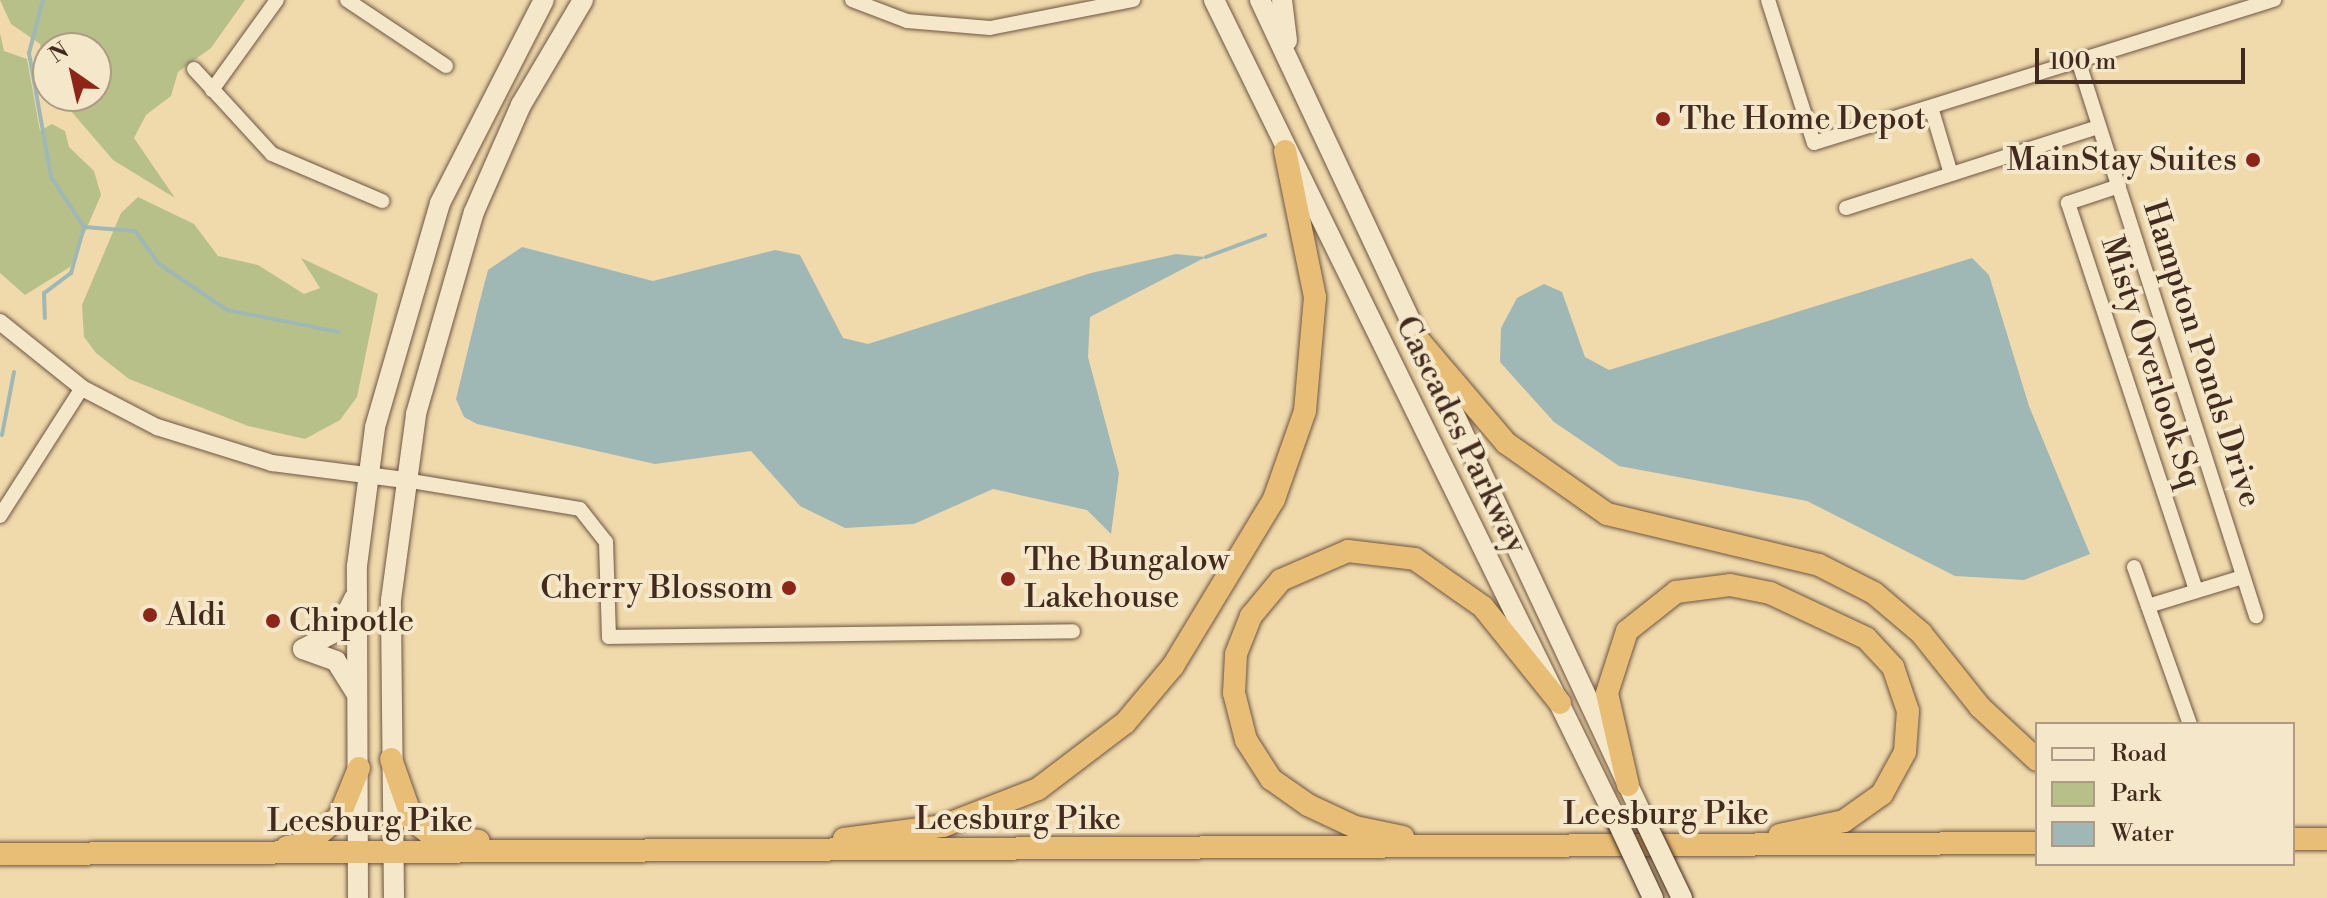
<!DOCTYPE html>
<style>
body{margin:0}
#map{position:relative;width:2327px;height:898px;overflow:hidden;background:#f0daac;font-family:"Libre Bodoni",serif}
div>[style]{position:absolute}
.green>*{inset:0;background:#b8c08a}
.water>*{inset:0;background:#9fb8b5}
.stream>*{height:4px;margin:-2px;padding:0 2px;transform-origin:2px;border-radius:2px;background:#9fb8b5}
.roads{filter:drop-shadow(0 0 2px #6e5642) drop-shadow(0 0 2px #6e5642)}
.minor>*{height:14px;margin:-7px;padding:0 7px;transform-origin:7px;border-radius:7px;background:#f5e7c9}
.tertiary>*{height:16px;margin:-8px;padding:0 8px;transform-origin:8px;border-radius:8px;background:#f5e7c9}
.secondary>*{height:20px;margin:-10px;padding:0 10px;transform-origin:10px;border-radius:10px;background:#f5e7c9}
.trunk>*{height:22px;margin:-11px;padding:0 11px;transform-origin:11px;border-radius:11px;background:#e8bd76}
.bridges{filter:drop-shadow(0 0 2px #422a1f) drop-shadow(0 0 2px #422a1f)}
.secondary-bridge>*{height:20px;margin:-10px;padding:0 10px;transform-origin:10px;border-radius:10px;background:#f5e7c9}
.dots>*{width:22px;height:22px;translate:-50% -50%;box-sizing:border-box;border:4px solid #f5e7c9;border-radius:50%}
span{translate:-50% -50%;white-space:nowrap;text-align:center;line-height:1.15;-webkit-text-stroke:8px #f5e7c9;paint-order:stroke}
.poi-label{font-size:32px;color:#422a1f}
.left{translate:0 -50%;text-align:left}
.right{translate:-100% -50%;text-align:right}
.street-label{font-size:32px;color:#422a1f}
.legend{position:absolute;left:2035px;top:722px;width:260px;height:144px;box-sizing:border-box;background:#f5e7c9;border:2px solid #ad9b85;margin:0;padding:10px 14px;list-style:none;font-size:24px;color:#422a1f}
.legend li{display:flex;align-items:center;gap:16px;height:40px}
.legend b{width:40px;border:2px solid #ad9b85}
.north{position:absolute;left:32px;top:32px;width:80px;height:80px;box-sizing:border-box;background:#f5e7c9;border:2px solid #ad9b85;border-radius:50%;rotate:326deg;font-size:22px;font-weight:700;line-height:32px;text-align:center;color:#422a1f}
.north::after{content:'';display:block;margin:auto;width:28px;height:36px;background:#8f2418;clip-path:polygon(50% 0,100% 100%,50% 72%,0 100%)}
.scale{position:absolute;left:2035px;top:48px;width:210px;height:36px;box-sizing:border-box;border:4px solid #422a1f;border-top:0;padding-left:10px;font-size:24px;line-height:28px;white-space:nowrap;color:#422a1f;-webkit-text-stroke:6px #f5e7c9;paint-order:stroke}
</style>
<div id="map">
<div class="green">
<i style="clip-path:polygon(0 0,245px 0,211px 48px,178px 72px,171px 96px,146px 115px,134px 138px,175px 198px,113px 160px,58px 96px,96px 96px,96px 48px,48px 48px,48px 82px,40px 44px,11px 24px)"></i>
<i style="clip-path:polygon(0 33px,4px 51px,27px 59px,40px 131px,52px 124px,65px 131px,69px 147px,94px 171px,101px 195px,70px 267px,25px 295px,0 273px)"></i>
<i style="clip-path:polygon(138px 197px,194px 224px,218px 256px,258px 265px,304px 294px,320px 288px,301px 258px,378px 294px,357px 397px,340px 420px,305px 439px,248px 426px,129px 379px,96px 353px,84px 337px,82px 305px,121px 213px)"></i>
</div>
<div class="water">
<i style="clip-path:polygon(522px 247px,653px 281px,775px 250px,800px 255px,843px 338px,868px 344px,1091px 273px,1176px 254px,1206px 257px,1090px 317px,1088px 357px,1119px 473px,1111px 534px,1087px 510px,993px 489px,914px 524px,845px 528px,800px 506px,751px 451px,655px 464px,477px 424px,464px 417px,456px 399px,479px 304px,488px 270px)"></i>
<i style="clip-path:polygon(1972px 258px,1989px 275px,2029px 406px,2090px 554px,2024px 580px,1955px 576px,1807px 501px,1619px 466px,1554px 422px,1500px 362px,1501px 328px,1517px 298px,1544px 284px,1562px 292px,1585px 357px,1609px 370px)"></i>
</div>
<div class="stream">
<i style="left:43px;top:0;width:55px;rotate:104.8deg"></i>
<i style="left:29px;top:53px;width:126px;rotate:79.9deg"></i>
<i style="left:51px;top:177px;width:60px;rotate:56.6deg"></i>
<i style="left:84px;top:227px;width:48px;rotate:105.8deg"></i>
<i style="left:71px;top:273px;width:34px;rotate:143deg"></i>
<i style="left:44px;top:293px;width:25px;rotate:88deg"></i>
<i style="left:84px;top:227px;width:51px;rotate:4.5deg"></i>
<i style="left:135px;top:231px;width:41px;rotate:54deg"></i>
<i style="left:159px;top:264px;width:82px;rotate:34.1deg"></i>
<i style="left:227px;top:310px;width:114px;rotate:11.1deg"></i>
<i style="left:1206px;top:257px;width:63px;rotate:-20.4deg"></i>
<i style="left:2px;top:435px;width:64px;rotate:-79.2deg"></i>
</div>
<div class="roads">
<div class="minor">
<i style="left:347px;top:0;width:119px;rotate:33.7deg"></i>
<i style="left:852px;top:0;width:59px;rotate:20.9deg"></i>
<i style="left:907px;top:21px;width:83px;rotate:4.8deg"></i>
<i style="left:990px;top:28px;width:146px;rotate:-11.1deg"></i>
<i style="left:1768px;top:0;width:150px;rotate:72.2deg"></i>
<i style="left:1814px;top:143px;width:482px;rotate:-17.3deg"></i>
<i style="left:2079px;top:63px;width:581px;rotate:72.25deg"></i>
<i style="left:194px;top:69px;width:115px;rotate:47.5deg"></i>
<i style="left:272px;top:154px;width:120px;rotate:23.1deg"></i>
<i style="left:212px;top:90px;width:111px;rotate:-54.2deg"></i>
<i style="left:1931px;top:107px;width:70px;rotate:73.4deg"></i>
<i style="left:2119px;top:186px;width:54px;rotate:161.6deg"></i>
<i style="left:2068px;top:203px;width:408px;rotate:71.7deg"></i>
<i style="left:1846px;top:208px;width:266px;rotate:-17.8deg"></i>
<i style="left:405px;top:480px;width:177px;rotate:9.4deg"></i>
<i style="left:580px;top:509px;width:42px;rotate:51.8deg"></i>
<i style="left:606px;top:542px;width:95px;rotate:88.2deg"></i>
<i style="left:609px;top:637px;width:464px;rotate:-0.7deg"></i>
<i style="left:0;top:516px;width:152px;rotate:-57.4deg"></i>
<i style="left:2134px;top:567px;width:167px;rotate:70.4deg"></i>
<i style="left:2148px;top:606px;width:99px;rotate:-17deg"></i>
</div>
<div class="tertiary">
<i style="left:0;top:322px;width:105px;rotate:38.8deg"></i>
<i style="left:82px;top:388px;width:85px;rotate:27.5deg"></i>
<i style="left:157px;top:427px;width:121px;rotate:17.4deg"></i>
<i style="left:272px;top:463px;width:134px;rotate:7.3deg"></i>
</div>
<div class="secondary">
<i style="left:1214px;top:0;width:915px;rotate:63.86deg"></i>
<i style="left:1260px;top:0;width:905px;rotate:64.88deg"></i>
<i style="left:1282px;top:0;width:41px;rotate:83deg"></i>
<i style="left:303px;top:649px;width:40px;rotate:-28deg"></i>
<i style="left:338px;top:630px;width:36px;rotate:-63deg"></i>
<i style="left:303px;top:649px;width:35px;rotate:20deg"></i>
<i style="left:336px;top:661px;width:36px;rotate:58deg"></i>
<i style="left:358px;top:898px;width:332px;rotate:-90.2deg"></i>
<i style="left:357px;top:566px;width:140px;rotate:-82.6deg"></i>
<i style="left:375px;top:427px;width:233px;rotate:-73.8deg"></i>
<i style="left:440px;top:203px;width:228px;rotate:-62.9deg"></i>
<i style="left:394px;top:898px;width:298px;rotate:-90.6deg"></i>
<i style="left:391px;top:600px;width:188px;rotate:-82.3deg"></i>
<i style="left:416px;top:414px;width:210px;rotate:-74deg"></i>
<i style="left:474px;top:212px;width:117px;rotate:-66.3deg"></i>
<i style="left:521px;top:105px;width:122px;rotate:-59.4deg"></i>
</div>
<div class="trunk">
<i style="left:1421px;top:343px;width:131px;rotate:49.6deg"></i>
<i style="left:1506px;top:443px;width:123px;rotate:35.1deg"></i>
<i style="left:1607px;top:514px;width:218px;rotate:13.5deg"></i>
<i style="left:1819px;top:565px;width:62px;rotate:27deg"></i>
<i style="left:1874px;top:593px;width:62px;rotate:40.4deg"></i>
<i style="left:1921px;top:633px;width:95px;rotate:51.4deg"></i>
<i style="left:1980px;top:707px;width:78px;rotate:42.9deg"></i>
<i style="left:391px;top:759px;width:66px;rotate:70.5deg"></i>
<i style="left:413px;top:821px;width:21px;rotate:37deg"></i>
<i style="left:430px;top:834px;width:49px;rotate:8.1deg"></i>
<i style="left:1628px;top:785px;width:94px;rotate:-102.9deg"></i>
<i style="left:1607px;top:693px;width:65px;rotate:-72.1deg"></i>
<i style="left:1627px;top:631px;width:63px;rotate:-38.5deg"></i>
<i style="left:1676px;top:592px;width:54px;rotate:-7.4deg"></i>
<i style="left:1730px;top:585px;width:41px;rotate:11.3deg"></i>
<i style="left:1770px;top:593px;width:106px;rotate:25.1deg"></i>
<i style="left:1866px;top:638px;width:40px;rotate:47deg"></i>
<i style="left:1893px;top:667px;width:46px;rotate:71.2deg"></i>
<i style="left:1908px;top:711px;width:41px;rotate:94.2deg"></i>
<i style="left:1905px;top:752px;width:48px;rotate:118.7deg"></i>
<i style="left:1882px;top:794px;width:47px;rotate:144.6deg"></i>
<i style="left:1844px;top:821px;width:66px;rotate:167.7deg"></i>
<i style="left:1403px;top:837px;width:49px;rotate:-168.2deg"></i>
<i style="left:1355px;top:827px;width:52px;rotate:-154.9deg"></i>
<i style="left:1308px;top:805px;width:45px;rotate:-144.9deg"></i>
<i style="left:1271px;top:779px;width:46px;rotate:-122.7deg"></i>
<i style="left:1246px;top:740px;width:49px;rotate:-104.3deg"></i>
<i style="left:1234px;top:693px;width:39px;rotate:-87deg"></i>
<i style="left:1236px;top:654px;width:41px;rotate:-68.5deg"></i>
<i style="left:1251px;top:616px;width:47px;rotate:-50.2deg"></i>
<i style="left:1281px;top:580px;width:73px;rotate:-23.4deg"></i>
<i style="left:1348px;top:551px;width:67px;rotate:6.8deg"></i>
<i style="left:1415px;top:559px;width:83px;rotate:35.2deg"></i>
<i style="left:1483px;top:607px;width:123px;rotate:51.3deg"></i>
<i style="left:844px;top:839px;width:100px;rotate:-7.5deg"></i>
<i style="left:943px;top:826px;width:102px;rotate:-21.3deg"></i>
<i style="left:1038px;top:789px;width:109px;rotate:-37.2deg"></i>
<i style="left:1125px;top:723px;width:75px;rotate:-49.9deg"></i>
<i style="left:1173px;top:666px;width:195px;rotate:-58.8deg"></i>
<i style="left:1274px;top:499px;width:93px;rotate:-70.6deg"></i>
<i style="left:1305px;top:411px;width:114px;rotate:-85deg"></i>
<i style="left:1315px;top:297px;width:149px;rotate:-101.6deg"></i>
<i style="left:2293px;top:839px;width:34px"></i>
<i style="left:287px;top:847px;width:24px;rotate:-12deg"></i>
<i style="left:310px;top:842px;width:38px;rotate:-41deg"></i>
<i style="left:339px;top:817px;width:53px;rotate:-67.8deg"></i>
<i style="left:0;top:854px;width:2037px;rotate:-0.31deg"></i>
</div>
</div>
<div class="bridges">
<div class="secondary-bridge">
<i style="left:1644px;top:819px;width:88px;rotate:64.3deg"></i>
<i style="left:1617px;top:821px;width:85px;rotate:64.9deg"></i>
</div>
</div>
<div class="dots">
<i style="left:1663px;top:119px;background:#8f2418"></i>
<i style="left:2253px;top:160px;background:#8f2418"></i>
<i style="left:1008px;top:579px;background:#8f2418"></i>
<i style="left:789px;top:588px;background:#8f2418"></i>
<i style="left:150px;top:615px;background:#8f2418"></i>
<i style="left:273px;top:621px;background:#8f2418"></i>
</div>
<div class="poi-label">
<span class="left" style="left:1679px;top:119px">The Home Depot</span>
<span class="right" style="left:2237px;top:160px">MainStay Suites</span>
<span class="left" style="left:1024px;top:579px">The Bungalow<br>Lakehouse</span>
<span class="right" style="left:773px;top:588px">Cherry Blossom</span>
<span class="left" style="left:166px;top:615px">Aldi</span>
<span class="left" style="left:289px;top:621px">Chipotle</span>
</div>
<div class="street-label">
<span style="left:2202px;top:354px;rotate:72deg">Hampton Ponds Drive</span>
<span style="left:2151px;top:362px;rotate:72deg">Misty Overlook Sq</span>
<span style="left:1461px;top:435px;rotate:64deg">Cascades Parkway</span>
<span style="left:1666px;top:814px">Leesburg Pike</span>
<span style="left:1018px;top:819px">Leesburg Pike</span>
<span style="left:370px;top:821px">Leesburg Pike</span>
</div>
<ul class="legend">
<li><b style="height:10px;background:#f5e7c9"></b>Road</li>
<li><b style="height:22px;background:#b8c08a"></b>Park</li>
<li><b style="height:22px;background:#9fb8b5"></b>Water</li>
</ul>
<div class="north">N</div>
<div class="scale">100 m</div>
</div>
